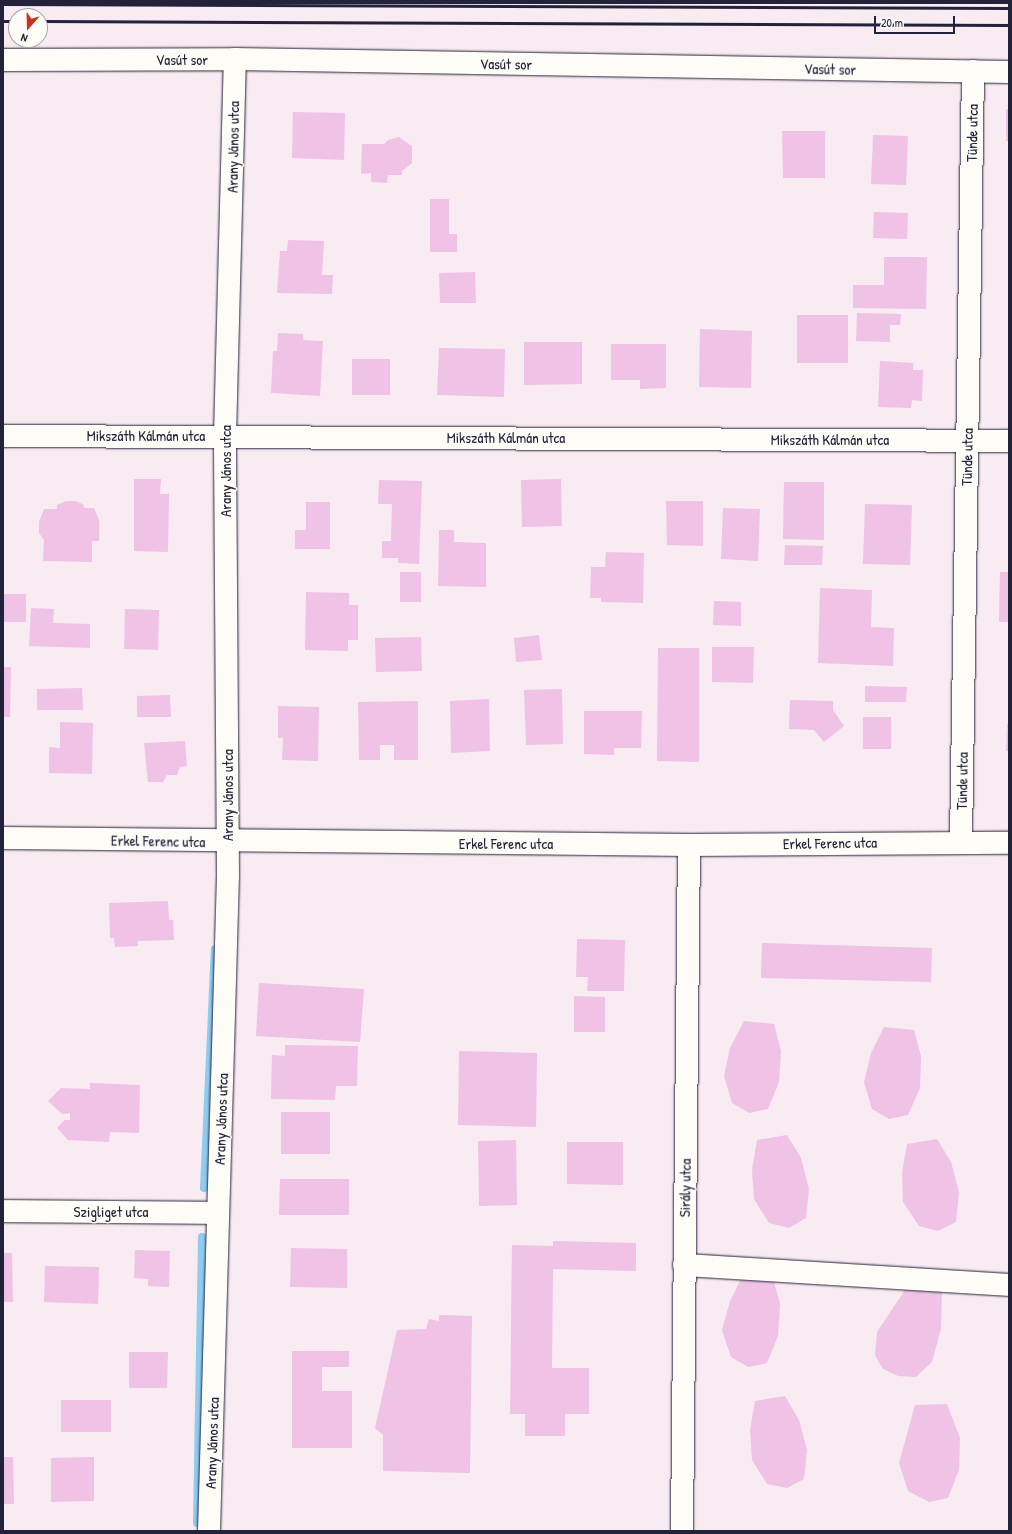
<!DOCTYPE html>
<meta charset="utf-8">
<style>
body{margin:0}
#map{position:relative;width:1012px;height:1534px;overflow:hidden;background:#f9ebf2;font-family:"Patrick Hand",sans-serif}
div>[style]{position:absolute}
.stream>*{height:8px;margin:-4px;padding:0 4px;transform-origin:4px;border-radius:4px;background:#8fccf0}
.building>*{inset:0;background:#efc2e6}
.roads{filter:drop-shadow(0 0 1px #22223b) drop-shadow(0 0 1px #22223b)}
.minor>*{height:22px;margin:-11px;padding:0 11px;transform-origin:11px;border-radius:11px;background:#fdfcf7}
.rail>*{height:3px;margin:-1.5px;padding:0 1.5px;transform-origin:1.5px;border-radius:1.5px;background:#22223b}
span{translate:-50% -50%;white-space:nowrap;text-align:center;line-height:1.15;-webkit-text-stroke:3px #fdfcf7;paint-order:stroke}
.street-label{font-size:15px;color:#22223b}
.frame{position:absolute;inset:0;border:4px solid #22223b;pointer-events:none}
.north{position:absolute;left:8px;top:8px;width:40px;height:40px;box-sizing:border-box;background:#fdfcf7;border:1px solid #a5a5ac;border-radius:50%;rotate:200deg;font-size:11px;font-weight:700;line-height:16px;text-align:center;color:#22223b}
.north::after{content:'';display:block;margin:auto;width:14px;height:18px;background:#c8321e;clip-path:polygon(50% 0,100% 100%,50% 72%,0 100%)}
.scale{position:absolute;left:874px;top:16px;width:81px;height:18px;box-sizing:border-box;border:2px solid #22223b;border-top:0;padding-left:5px;font-size:12px;line-height:14px;white-space:nowrap;color:#22223b;-webkit-text-stroke:3px #fdfcf7;paint-order:stroke}
</style>
<div id="map">
<div class="stream">
<i style="left:204px;top:1188px;width:239px;rotate:-87.4deg"></i>
<i style="left:197px;top:1523px;width:286px;rotate:-89deg"></i>
</div>
<div class="building">
<i style="clip-path:polygon(1006px 109px,1009px 109px,1009px 141px,1006px 141px)"></i>
<i style="clip-path:polygon(293px 112px,345px 113px,344px 160px,292px 158px)"></i>
<i style="clip-path:polygon(782px 131px,825px 131px,825px 178px,783px 178px)"></i>
<i style="clip-path:polygon(873px 135px,908px 136px,906px 185px,871px 184px)"></i>
<i style="clip-path:polygon(399px 137px,412px 146px,412px 163px,402px 171px,402px 175px,388px 175px,387px 183px,371px 182px,371px 173px,361px 174px,362px 144px,384px 144px,388px 140px)"></i>
<i style="clip-path:polygon(430px 199px,449px 199px,449px 234px,457px 234px,457px 252px,430px 252px)"></i>
<i style="clip-path:polygon(874px 212px,908px 213px,907px 239px,873px 238px)"></i>
<i style="clip-path:polygon(288px 240px,324px 241px,322px 275px,333px 275px,332px 294px,277px 293px,280px 251px,287px 251px)"></i>
<i style="clip-path:polygon(884px 257px,927px 257px,926px 309px,853px 308px,853px 285px,884px 285px)"></i>
<i style="clip-path:polygon(475px 272px,476px 303px,440px 303px,439px 273px)"></i>
<i style="clip-path:polygon(857px 313px,901px 314px,900px 325px,890px 325px,890px 342px,856px 341px)"></i>
<i style="clip-path:polygon(797px 315px,848px 315px,848px 363px,797px 363px)"></i>
<i style="clip-path:polygon(700px 329px,752px 331px,751px 388px,699px 387px)"></i>
<i style="clip-path:polygon(278px 333px,303px 334px,303px 340px,323px 341px,320px 396px,271px 393px,273px 351px,277px 351px)"></i>
<i style="clip-path:polygon(524px 342px,582px 342px,582px 384px,524px 385px)"></i>
<i style="clip-path:polygon(611px 344px,666px 344px,666px 388px,640px 389px,640px 380px,611px 380px)"></i>
<i style="clip-path:polygon(439px 348px,505px 349px,504px 397px,437px 395px)"></i>
<i style="clip-path:polygon(352px 359px,390px 359px,390px 395px,352px 395px)"></i>
<i style="clip-path:polygon(880px 361px,913px 363px,913px 370px,923px 370px,922px 401px,912px 400px,911px 408px,878px 407px)"></i>
<i style="clip-path:polygon(134px 479px,161px 479px,160px 494px,169px 494px,168px 552px,134px 551px)"></i>
<i style="clip-path:polygon(561px 479px,562px 526px,522px 527px,521px 480px)"></i>
<i style="clip-path:polygon(379px 480px,422px 481px,419px 564px,398px 563px,398px 558px,382px 558px,382px 541px,391px 541px,392px 504px,378px 504px)"></i>
<i style="clip-path:polygon(784px 482px,824px 482px,824px 540px,783px 539px)"></i>
<i style="clip-path:polygon(66px 501px,76px 501px,84px 505px,84px 508px,94px 508px,99px 520px,99px 541px,92px 541px,92px 562px,43px 561px,44px 540px,39px 533px,39px 522px,44px 509px,57px 509px,57px 505px)"></i>
<i style="clip-path:polygon(666px 501px,703px 501px,703px 546px,667px 545px)"></i>
<i style="clip-path:polygon(306px 502px,330px 502px,330px 549px,295px 549px,295px 530px,306px 530px)"></i>
<i style="clip-path:polygon(865px 504px,912px 505px,910px 565px,863px 564px)"></i>
<i style="clip-path:polygon(723px 508px,760px 509px,758px 561px,721px 559px)"></i>
<i style="clip-path:polygon(439px 530px,454px 530px,454px 542px,486px 543px,486px 587px,438px 586px)"></i>
<i style="clip-path:polygon(785px 545px,823px 546px,822px 565px,784px 565px)"></i>
<i style="clip-path:polygon(606px 552px,644px 553px,643px 603px,601px 602px,601px 598px,590px 598px,591px 567px,605px 567px)"></i>
<i style="clip-path:polygon(400px 572px,421px 572px,421px 602px,400px 602px)"></i>
<i style="clip-path:polygon(1000px 572px,1009px 572px,1009px 622px,999px 622px)"></i>
<i style="clip-path:polygon(820px 588px,872px 590px,871px 627px,894px 628px,893px 666px,818px 663px)"></i>
<i style="clip-path:polygon(306px 592px,349px 593px,349px 605px,358px 605px,358px 640px,348px 640px,348px 651px,305px 650px)"></i>
<i style="clip-path:polygon(3px 594px,26px 594px,26px 622px,3px 622px)"></i>
<i style="clip-path:polygon(714px 601px,741px 602px,741px 626px,713px 625px)"></i>
<i style="clip-path:polygon(31px 608px,54px 609px,53px 623px,90px 624px,90px 648px,29px 646px)"></i>
<i style="clip-path:polygon(125px 609px,159px 610px,158px 650px,124px 649px)"></i>
<i style="clip-path:polygon(539px 635px,542px 660px,516px 662px,514px 638px)"></i>
<i style="clip-path:polygon(421px 637px,422px 671px,376px 672px,375px 638px)"></i>
<i style="clip-path:polygon(712px 647px,754px 647px,753px 683px,712px 682px)"></i>
<i style="clip-path:polygon(658px 648px,699px 648px,699px 762px,657px 761px)"></i>
<i style="clip-path:polygon(3px 667px,11px 667px,10px 717px,3px 717px)"></i>
<i style="clip-path:polygon(865px 686px,907px 687px,906px 702px,865px 702px)"></i>
<i style="clip-path:polygon(82px 688px,83px 710px,37px 710px,37px 689px)"></i>
<i style="clip-path:polygon(562px 689px,563px 744px,526px 745px,524px 690px)"></i>
<i style="clip-path:polygon(170px 695px,171px 717px,137px 717px,137px 696px)"></i>
<i style="clip-path:polygon(489px 699px,490px 751px,451px 753px,450px 701px)"></i>
<i style="clip-path:polygon(790px 700px,833px 701px,833px 710px,844px 726px,824px 742px,814px 730px,789px 729px)"></i>
<i style="clip-path:polygon(418px 701px,418px 760px,394px 760px,394px 745px,380px 745px,380px 760px,359px 760px,358px 702px)"></i>
<i style="clip-path:polygon(278px 706px,319px 707px,318px 761px,282px 760px,283px 738px,278px 738px)"></i>
<i style="clip-path:polygon(584px 711px,642px 711px,641px 748px,614px 748px,614px 755px,584px 754px)"></i>
<i style="clip-path:polygon(863px 717px,891px 717px,891px 749px,863px 749px)"></i>
<i style="clip-path:polygon(60px 722px,93px 723px,92px 774px,49px 773px,49px 747px,60px 748px)"></i>
<i style="clip-path:polygon(1007px 724px,1009px 724px,1009px 751px,1006px 751px)"></i>
<i style="clip-path:polygon(185px 741px,187px 766px,180px 767px,177px 775px,167px 775px,163px 782px,148px 782px,144px 743px)"></i>
<i style="clip-path:polygon(168px 901px,169px 920px,173px 920px,174px 940px,138px 941px,138px 946px,115px 947px,114px 938px,110px 938px,109px 903px)"></i>
<i style="clip-path:polygon(577px 939px,625px 940px,624px 991px,587px 991px,588px 977px,576px 977px)"></i>
<i style="clip-path:polygon(762px 943px,932px 948px,931px 982px,761px 978px)"></i>
<i style="clip-path:polygon(259px 983px,364px 989px,360px 1042px,256px 1036px)"></i>
<i style="clip-path:polygon(574px 996px,605px 997px,605px 1032px,574px 1032px)"></i>
<i style="clip-path:polygon(744px 1021px,774px 1024px,781px 1051px,779px 1082px,768px 1109px,749px 1113px,732px 1103px,724px 1076px,730px 1048px)"></i>
<i style="clip-path:polygon(884px 1027px,914px 1030px,921px 1056px,920px 1088px,908px 1115px,889px 1119px,872px 1109px,864px 1082px,871px 1053px)"></i>
<i style="clip-path:polygon(285px 1045px,358px 1046px,357px 1086px,336px 1086px,335px 1100px,271px 1099px,272px 1055px,285px 1056px)"></i>
<i style="clip-path:polygon(459px 1051px,537px 1053px,536px 1127px,458px 1125px)"></i>
<i style="clip-path:polygon(90px 1083px,140px 1085px,139px 1133px,110px 1132px,109px 1142px,68px 1140px,57px 1128px,65px 1120px,70px 1120px,70px 1113px,62px 1114px,48px 1101px,61px 1088px,90px 1089px)"></i>
<i style="clip-path:polygon(281px 1112px,330px 1112px,330px 1154px,281px 1154px)"></i>
<i style="clip-path:polygon(787px 1135px,801px 1158px,809px 1189px,806px 1218px,789px 1228px,769px 1223px,754px 1199px,752px 1170px,757px 1140px)"></i>
<i style="clip-path:polygon(937px 1139px,951px 1162px,959px 1192px,956px 1222px,938px 1231px,919px 1226px,903px 1202px,902px 1173px,907px 1144px)"></i>
<i style="clip-path:polygon(516px 1140px,517px 1205px,479px 1206px,478px 1141px)"></i>
<i style="clip-path:polygon(567px 1142px,623px 1142px,623px 1185px,567px 1184px)"></i>
<i style="clip-path:polygon(280px 1179px,349px 1179px,349px 1215px,279px 1215px)"></i>
<i style="clip-path:polygon(553px 1241px,636px 1243px,636px 1271px,553px 1269px,552px 1368px,589px 1368px,589px 1414px,565px 1414px,565px 1436px,525px 1436px,525px 1414px,510px 1414px,512px 1245px,553px 1246px)"></i>
<i style="clip-path:polygon(291px 1248px,347px 1249px,347px 1288px,290px 1287px)"></i>
<i style="clip-path:polygon(135px 1250px,170px 1251px,169px 1287px,148px 1286px,148px 1279px,134px 1278px)"></i>
<i style="clip-path:polygon(3px 1253px,12px 1253px,13px 1302px,3px 1302px)"></i>
<i style="clip-path:polygon(45px 1266px,99px 1267px,98px 1304px,44px 1302px)"></i>
<i style="clip-path:polygon(743px 1275px,773px 1278px,780px 1304px,778px 1336px,767px 1363px,748px 1367px,731px 1357px,722px 1330px,730px 1301px)"></i>
<i style="clip-path:polygon(907px 1287px,942px 1290px,941px 1329px,932px 1362px,916px 1377px,898px 1376px,883px 1369px,875px 1355px,877px 1332px)"></i>
<i style="clip-path:polygon(439px 1315px,472px 1316px,470px 1473px,383px 1471px,383px 1435px,375px 1428px,397px 1330px,426px 1329px,429px 1319px,439px 1321px)"></i>
<i style="clip-path:polygon(292px 1351px,349px 1351px,349px 1367px,322px 1367px,322px 1391px,352px 1391px,352px 1448px,292px 1448px)"></i>
<i style="clip-path:polygon(129px 1352px,168px 1352px,167px 1388px,129px 1388px)"></i>
<i style="clip-path:polygon(785px 1396px,799px 1420px,807px 1450px,804px 1479px,787px 1488px,767px 1484px,752px 1460px,750px 1430px,755px 1401px)"></i>
<i style="clip-path:polygon(61px 1400px,111px 1400px,111px 1432px,61px 1432px)"></i>
<i style="clip-path:polygon(947px 1404px,960px 1438px,959px 1470px,948px 1498px,929px 1502px,908px 1491px,899px 1463px,915px 1405px)"></i>
<i style="clip-path:polygon(3px 1457px,13px 1457px,14px 1504px,3px 1504px)"></i>
<i style="clip-path:polygon(94px 1457px,94px 1501px,51px 1502px,51px 1458px)"></i>
</div>
<div class="roads">
<div class="minor">
<i style="left:3px;top:60px;width:232px;rotate:-0.2deg"></i>
<i style="left:235px;top:59px;width:774px;rotate:0.96deg"></i>
<i style="left:3px;top:436px;width:1006px;rotate:0.28deg"></i>
<i style="left:3px;top:838px;width:686px;rotate:0.58deg"></i>
<i style="left:689px;top:845px;width:320px;rotate:-0.4deg"></i>
<i style="left:961px;top:842px;width:771px;rotate:-89.11deg"></i>
<i style="left:3px;top:1211px;width:215px;rotate:0.5deg"></i>
<i style="left:684px;top:1265px;width:326px;rotate:3.5deg"></i>
<i style="left:209px;top:1531px;width:655px;rotate:-88.34deg"></i>
<i style="left:228px;top:876px;width:440px;rotate:-90.4deg"></i>
<i style="left:225px;top:436px;width:377px;rotate:-88.5deg"></i>
<i style="left:682px;top:1531px;width:686px;rotate:-89.42deg"></i>
</div>
</div>
<div class="rail">
<i style="left:3px;top:4px;width:1006px;rotate:0.23deg"></i>
<i style="left:3px;top:21px;width:13px"></i>
<i style="left:40px;top:21px;width:969px;rotate:0.24deg"></i>
</div>
<div class="street-label">
<span style="left:182px;top:60px">Vasút sor</span>
<span style="left:506px;top:64px;rotate:1deg">Vasút sor</span>
<span style="left:830px;top:69px;rotate:1deg">Vasút sor</span>
<span style="left:972px;top:133px;rotate:-89deg">Tünde utca</span>
<span style="left:233px;top:147px;rotate:-89deg">Arany János utca</span>
<span style="left:146px;top:436px">Mikszáth Kálmán utca</span>
<span style="left:506px;top:438px">Mikszáth Kálmán utca</span>
<span style="left:830px;top:440px">Mikszáth Kálmán utca</span>
<span style="left:967px;top:457px;rotate:-89deg">Tünde utca</span>
<span style="left:226px;top:471px;rotate:-90deg">Arany János utca</span>
<span style="left:962px;top:781px;rotate:-89deg">Tünde utca</span>
<span style="left:228px;top:795px;rotate:-90deg">Arany János utca</span>
<span style="left:158px;top:841px;rotate:1deg">Erkel Ferenc utca</span>
<span style="left:830px;top:843px;rotate:-1deg">Erkel Ferenc utca</span>
<span style="left:506px;top:844px">Erkel Ferenc utca</span>
<span style="left:221px;top:1119px;rotate:-88deg">Arany János utca</span>
<span style="left:685px;top:1188px;rotate:-89deg">Sirály utca</span>
<span style="left:111px;top:1212px">Szigliget utca</span>
<span style="left:212px;top:1443px;rotate:-88deg">Arany János utca</span>
</div>
<div class="frame"></div>
<div class="north">N</div>
<div class="scale">20 m</div>
</div>
